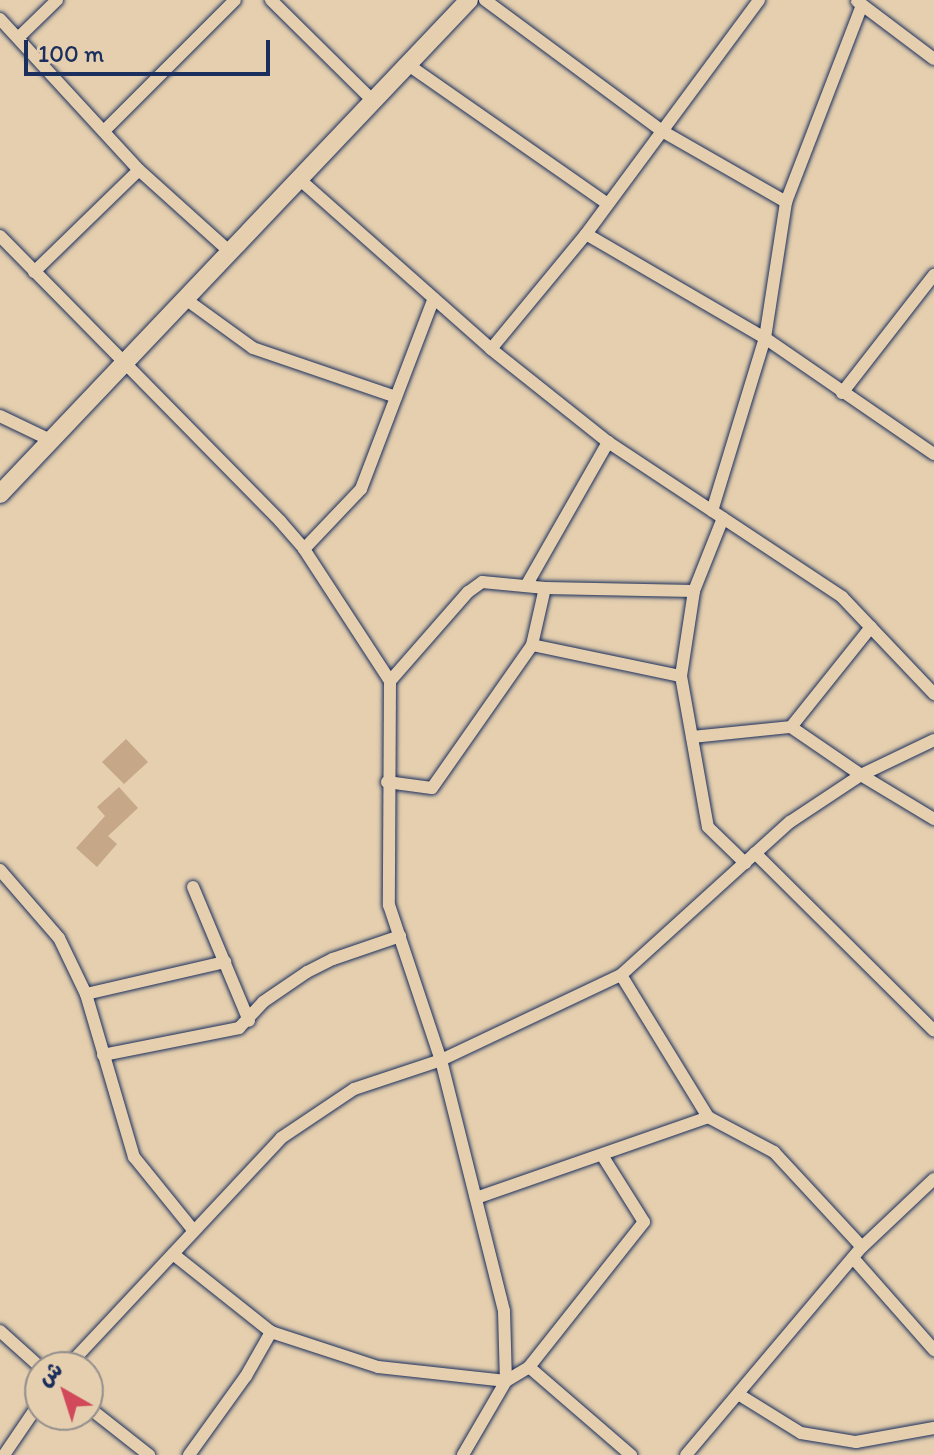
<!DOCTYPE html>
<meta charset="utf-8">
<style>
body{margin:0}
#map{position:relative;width:934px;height:1455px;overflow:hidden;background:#e5cfae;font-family:Itim,"Playpen Sans Arabic",sans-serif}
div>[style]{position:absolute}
.building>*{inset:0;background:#c6a788}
.roads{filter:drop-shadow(0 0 2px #1b2f5e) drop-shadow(0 0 2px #1b2f5e)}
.minor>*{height:12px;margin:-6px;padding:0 6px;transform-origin:6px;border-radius:6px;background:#e5cfae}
.secondary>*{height:18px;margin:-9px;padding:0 9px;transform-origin:9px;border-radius:9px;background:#e5cfae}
span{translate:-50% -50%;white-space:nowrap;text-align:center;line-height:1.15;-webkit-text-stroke:7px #e5cfae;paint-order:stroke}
.north{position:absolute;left:24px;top:1351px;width:80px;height:80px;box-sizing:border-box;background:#e5cfae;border:2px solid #948f8e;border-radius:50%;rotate:321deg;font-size:22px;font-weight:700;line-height:32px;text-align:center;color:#1b2f5e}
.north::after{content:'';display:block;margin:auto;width:28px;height:36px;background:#d1495b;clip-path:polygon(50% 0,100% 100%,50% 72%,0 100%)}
.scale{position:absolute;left:24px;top:40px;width:246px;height:36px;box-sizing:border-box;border:4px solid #1b2f5e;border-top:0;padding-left:10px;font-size:24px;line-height:28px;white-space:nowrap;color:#1b2f5e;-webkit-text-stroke:6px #e5cfae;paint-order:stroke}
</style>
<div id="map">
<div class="building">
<i style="clip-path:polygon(126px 739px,148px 762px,124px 784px,102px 762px)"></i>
<i style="clip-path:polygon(119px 787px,138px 808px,108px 836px,117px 844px,97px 867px,76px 848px,105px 816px,97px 807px)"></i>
</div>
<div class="roads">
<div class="minor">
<i style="left:271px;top:0;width:142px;rotate:44.7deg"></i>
<i style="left:485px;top:0;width:220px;rotate:36.5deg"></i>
<i style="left:662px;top:131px;width:143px;rotate:29.8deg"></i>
<i style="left:857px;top:1px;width:96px;rotate:37deg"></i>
<i style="left:0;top:19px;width:205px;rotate:47.4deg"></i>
<i style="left:139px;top:170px;width:121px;rotate:42deg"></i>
<i style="left:19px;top:37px;width:53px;rotate:-44.2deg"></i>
<i style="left:407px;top:64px;width:245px;rotate:34.9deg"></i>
<i style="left:104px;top:131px;width:185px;rotate:-45deg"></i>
<i style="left:298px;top:178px;width:258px;rotate:41.5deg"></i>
<i style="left:491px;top:349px;width:149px;rotate:38.5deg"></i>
<i style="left:608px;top:442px;width:281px;rotate:33.5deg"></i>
<i style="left:842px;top:597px;width:134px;rotate:46.5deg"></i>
<i style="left:586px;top:234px;width:207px;rotate:30.2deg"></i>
<i style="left:765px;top:338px;width:205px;rotate:34.5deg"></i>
<i style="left:0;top:236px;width:400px;rotate:45.5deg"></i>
<i style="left:280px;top:521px;width:37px;rotate:49deg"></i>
<i style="left:304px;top:549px;width:158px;rotate:56.9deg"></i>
<i style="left:390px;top:681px;width:224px;rotate:90.3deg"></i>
<i style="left:389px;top:905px;width:163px;rotate:71.5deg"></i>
<i style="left:441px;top:1060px;width:259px;rotate:75.9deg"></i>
<i style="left:504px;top:1311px;width:70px;rotate:88.4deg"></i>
<i style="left:506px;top:1381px;width:86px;rotate:120.2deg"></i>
<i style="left:34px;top:272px;width:146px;rotate:-44.2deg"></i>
<i style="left:184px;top:298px;width:85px;rotate:35.9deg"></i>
<i style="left:253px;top:348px;width:151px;rotate:18.9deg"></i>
<i style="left:491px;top:349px;width:149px;rotate:-50.4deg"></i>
<i style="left:586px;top:234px;width:291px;rotate:-53.5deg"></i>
<i style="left:842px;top:393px;width:150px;rotate:-52.1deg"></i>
<i style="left:0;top:416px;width:55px;rotate:25.6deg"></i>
<i style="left:712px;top:511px;width:181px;rotate:-73deg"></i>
<i style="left:765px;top:338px;width:138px;rotate:-81.2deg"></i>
<i style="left:786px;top:202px;width:211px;rotate:-68.9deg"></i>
<i style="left:723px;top:518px;width:79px;rotate:111.7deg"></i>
<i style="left:694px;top:591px;width:86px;rotate:98.7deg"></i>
<i style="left:681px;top:676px;width:153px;rotate:79.9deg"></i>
<i style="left:708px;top:827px;width:52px;rotate:44.2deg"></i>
<i style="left:304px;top:549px;width:83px;rotate:-46.5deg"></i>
<i style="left:361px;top:489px;width:204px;rotate:-69.1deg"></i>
<i style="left:526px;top:586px;width:166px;rotate:-60.3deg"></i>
<i style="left:545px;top:588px;width:149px;rotate:1.2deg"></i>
<i style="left:532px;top:645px;width:152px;rotate:11.8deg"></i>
<i style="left:791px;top:727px;width:128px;rotate:-51.3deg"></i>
<i style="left:692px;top:737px;width:100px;rotate:-5.8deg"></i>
<i style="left:791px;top:727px;width:85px;rotate:34.4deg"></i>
<i style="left:861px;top:775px;width:85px;rotate:31.1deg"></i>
<i style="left:387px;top:782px;width:45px;rotate:7.6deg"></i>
<i style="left:432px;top:788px;width:174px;rotate:-55deg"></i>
<i style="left:532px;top:645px;width:58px;rotate:-77.2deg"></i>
<i style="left:545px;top:588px;width:63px;rotate:-174.6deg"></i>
<i style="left:482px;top:582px;width:17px;rotate:144deg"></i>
<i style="left:468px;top:592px;width:118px;rotate:131.2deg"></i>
<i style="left:755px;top:853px;width:252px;rotate:44.8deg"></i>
<i style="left:0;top:870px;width:90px;rotate:49.1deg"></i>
<i style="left:59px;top:938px;width:62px;rotate:64.3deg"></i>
<i style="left:86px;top:994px;width:170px;rotate:73.6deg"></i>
<i style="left:134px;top:1157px;width:95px;rotate:51deg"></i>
<i style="left:193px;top:887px;width:145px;rotate:67.3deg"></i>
<i style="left:621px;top:975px;width:167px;rotate:58.5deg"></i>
<i style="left:708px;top:1117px;width:75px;rotate:27.9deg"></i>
<i style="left:774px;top:1152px;width:129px;rotate:47.2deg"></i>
<i style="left:86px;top:994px;width:143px;rotate:-13deg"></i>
<i style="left:103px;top:1055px;width:139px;rotate:-11.2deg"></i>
<i style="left:239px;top:1028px;width:35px;rotate:-47deg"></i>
<i style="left:263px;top:1002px;width:53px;rotate:-34.3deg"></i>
<i style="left:307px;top:972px;width:29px;rotate:-27deg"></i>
<i style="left:333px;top:959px;width:71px;rotate:-18.9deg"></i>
<i style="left:476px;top:1198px;width:246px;rotate:-19.2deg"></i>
<i style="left:173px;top:1254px;width:125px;rotate:38.5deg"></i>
<i style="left:271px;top:1332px;width:113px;rotate:18.1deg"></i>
<i style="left:378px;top:1367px;width:129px;rotate:6.2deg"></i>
<i style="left:506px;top:1381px;width:27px;rotate:-31deg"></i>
<i style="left:529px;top:1367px;width:185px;rotate:-51.6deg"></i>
<i style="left:644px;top:1222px;width:79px;rotate:-122.1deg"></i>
<i style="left:853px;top:1258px;width:123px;rotate:48.6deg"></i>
<i style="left:0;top:1331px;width:54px;rotate:42deg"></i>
<i style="left:67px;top:1367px;width:313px;rotate:-46.9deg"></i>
<i style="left:281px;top:1138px;width:88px;rotate:-33.9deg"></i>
<i style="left:354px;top:1089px;width:92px;rotate:-18.4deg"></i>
<i style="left:441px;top:1060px;width:199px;rotate:-25.3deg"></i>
<i style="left:621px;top:975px;width:228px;rotate:-42.2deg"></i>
<i style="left:790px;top:822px;width:85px;rotate:-33.5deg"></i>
<i style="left:861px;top:775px;width:81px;rotate:-25.6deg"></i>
<i style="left:529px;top:1367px;width:135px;rotate:40.8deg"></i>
<i style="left:738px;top:1394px;width:74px;rotate:31.8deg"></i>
<i style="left:801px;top:1433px;width:56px;rotate:9.3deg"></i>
<i style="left:856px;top:1442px;width:79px;rotate:-10.2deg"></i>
<i style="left:88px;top:1407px;width:78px;rotate:38.2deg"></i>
<i style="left:4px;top:1455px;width:64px;rotate:-55.8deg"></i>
<i style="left:189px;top:1455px;width:97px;rotate:-54.2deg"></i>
<i style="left:246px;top:1376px;width:51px;rotate:-60.4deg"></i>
<i style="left:686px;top:1455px;width:272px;rotate:-49.8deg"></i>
<i style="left:862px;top:1247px;width:99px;rotate:-43.4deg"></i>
</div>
<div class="secondary">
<i style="left:0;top:494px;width:681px;rotate:-46.49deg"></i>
</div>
</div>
<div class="north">ش</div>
<div class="scale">100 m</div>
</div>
